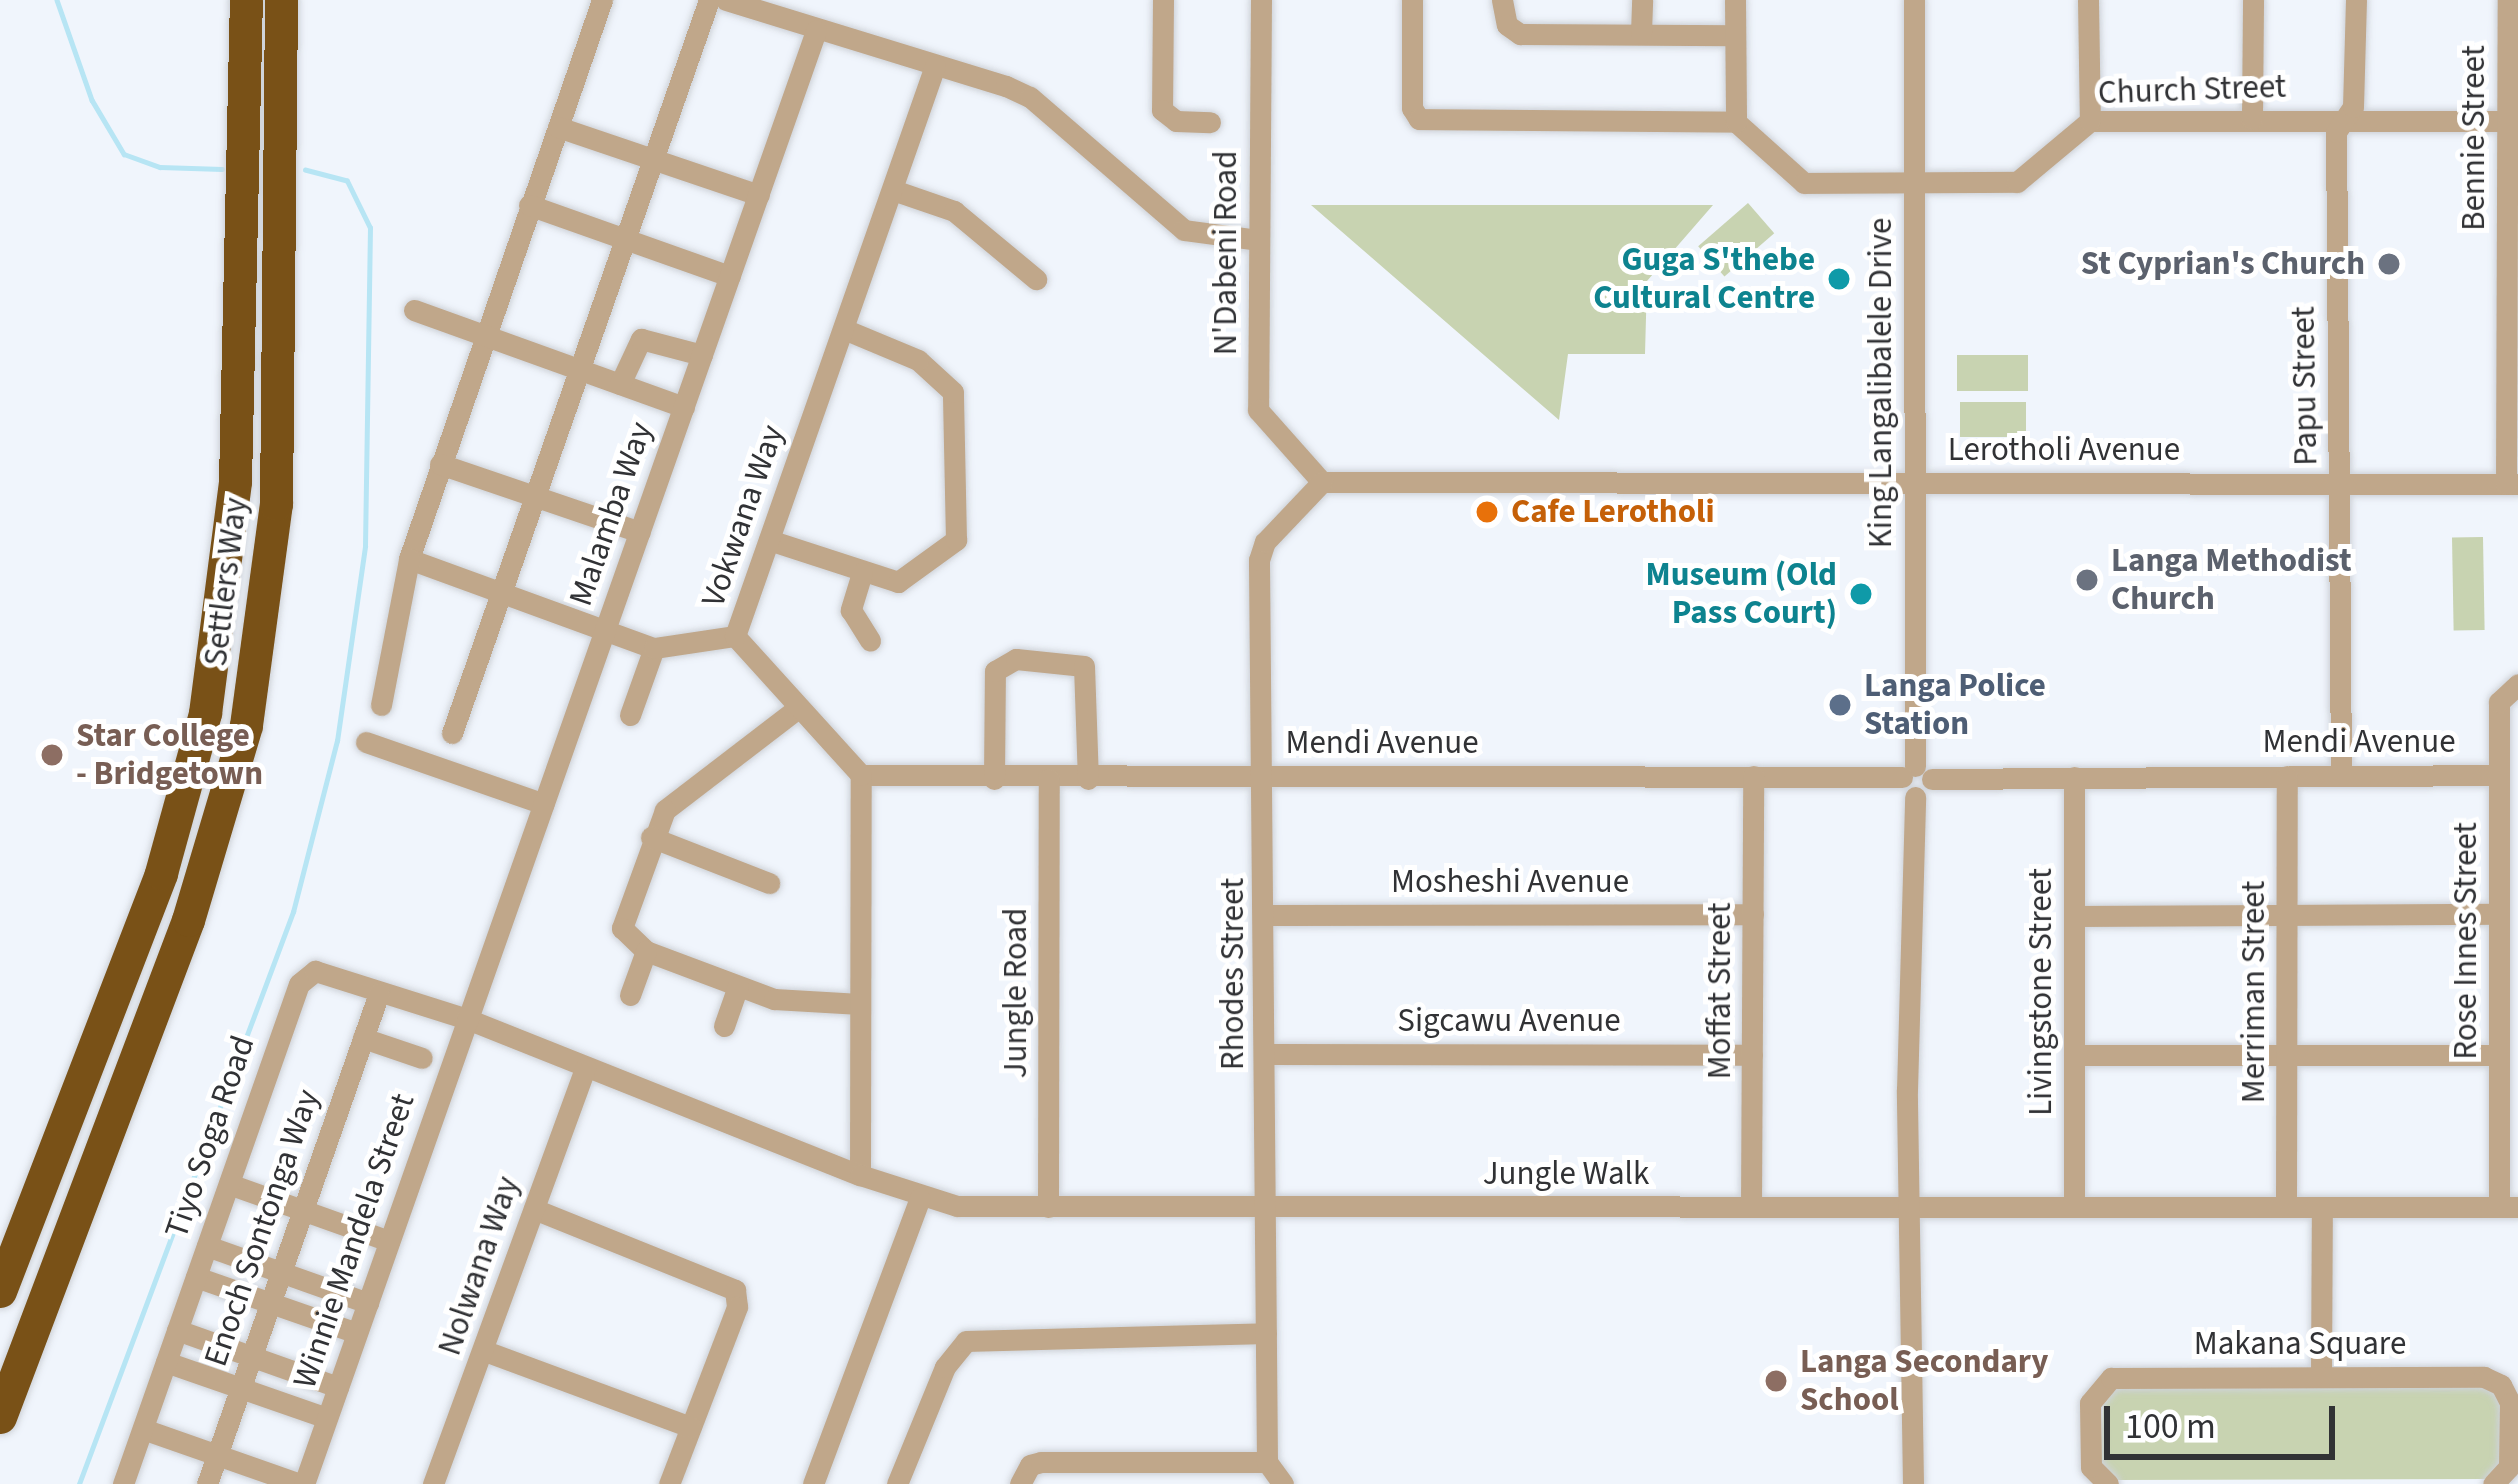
<!DOCTYPE html>
<style>
body{margin:0}
#map{position:relative;width:2518px;height:1484px;overflow:hidden;background:#f0f5fc;font-family:"Source Sans 3",sans-serif}
div>[style]{position:absolute}
.green>*{inset:0;background:#c8d3b1;transform-origin:0 0}
.stream>*{height:4.5px;margin:-2.25px;padding:0 2.25px;transform-origin:2.25px;border-radius:2.25px;background:#b7e5f4}
.roads{filter:drop-shadow(0 0 3px #ced2d8) drop-shadow(0 0 3px #ced2d8)}
.minor>*{height:21px;margin:-10.5px;padding:0 10.5px;transform-origin:10.5px;border-radius:10.5px;background:#c0a78a}
.highway>*{height:33px;margin:-16.5px;padding:0 16.5px;transform-origin:16.5px;border-radius:16.5px;background:#795117}
.dots>*{width:33px;height:33px;translate:-50% -50%;box-sizing:border-box;border:6px solid #fff;border-radius:50%}
span{translate:-50% -50%;white-space:nowrap;text-align:center;line-height:1.15;-webkit-text-stroke:10px #fff;paint-order:stroke}
.street-label{font-size:33px;color:#313235}
.culture-label{font-size:33px;color:#0d838f;font-weight:700}
.right{translate:-100% -50%;text-align:right}
.worship-label{font-size:33px;color:#5b616d;font-weight:700}
.left{translate:0 -50%;text-align:left}
.food-label{font-size:33px;color:#c56008;font-weight:700}
.service-label{font-size:33px;color:#4e5e75;font-weight:700}
.education-label{font-size:33px;color:#785e54;font-weight:700}
.scale{position:absolute;left:2104px;top:1406px;width:231px;height:54px;box-sizing:border-box;border:6px solid #313235;border-top:0;padding-left:15px;font-size:36px;line-height:42px;white-space:nowrap;color:#313235;-webkit-text-stroke:9px #fff;paint-order:stroke}
</style>
<div id="map">
<div class="green">
<div style="left:1748px;top:203px;width:40px;height:66px;rotate:49deg"></div>
<div style="clip-path:polygon(1311px 205px,1713px 205px,1647px 281px,1645px 354px,1568px 354px,1559px 420px)"></div>
<div style="left:2028px;top:355px;width:36px;height:71px;rotate:90deg"></div>
<div style="left:2026px;top:402px;width:35px;height:66px;rotate:90deg"></div>
<div style="left:2483px;top:537px;width:93px;height:31px;rotate:89deg"></div>
<div style="clip-path:polygon(2484px 1383px,2500px 1393px,2503px 1461px,2488px 1479px,2115px 1480px,2100px 1471px,2104px 1388px)"></div>
</div>
<div class="stream">
<div style="left:57px;top:0;width:106px;rotate:70.7deg"></div>
<div style="left:92px;top:100px;width:63px;rotate:59.3deg"></div>
<div style="left:124px;top:154px;width:38px;rotate:20deg"></div>
<div style="left:160px;top:167px;width:62px;rotate:1.8deg"></div>
<div style="left:79px;top:1484px;width:611px;rotate:-69.49deg"></div>
<div style="left:293px;top:912px;width:177px;rotate:-75.6deg"></div>
<div style="left:337px;top:741px;width:197px;rotate:-81.8deg"></div>
<div style="left:365px;top:546px;width:318px;rotate:-89.1deg"></div>
<div style="left:370px;top:228px;width:52px;rotate:-116.1deg"></div>
<div style="left:347px;top:181px;width:43px;rotate:-165.3deg"></div>
</div>
<div class="roads">
<div class="minor">
<div style="left:602px;top:0;width:591px;rotate:109.05deg"></div>
<div style="left:409px;top:559px;width:261px;rotate:20deg"></div>
<div style="left:726px;top:0;width:293px;rotate:17.1deg"></div>
<div style="left:1006px;top:86px;width:26px;rotate:25deg"></div>
<div style="left:1030px;top:97px;width:203px;rotate:40.8deg"></div>
<div style="left:1184px;top:230px;width:75px;rotate:7.7deg"></div>
<div style="left:1163px;top:0;width:110px;rotate:90.5deg"></div>
<div style="left:1162px;top:110px;width:18px;rotate:38deg"></div>
<div style="left:1176px;top:121px;width:34px;rotate:2deg"></div>
<div style="left:1261px;top:0;width:410px;rotate:90.4deg"></div>
<div style="left:1258px;top:410px;width:96px;rotate:48.4deg"></div>
<div style="left:1412px;top:0;width:108px;rotate:90deg"></div>
<div style="left:1412px;top:108px;width:13px;rotate:58deg"></div>
<div style="left:1419px;top:119px;width:317px;rotate:0.5deg"></div>
<div style="left:1736px;top:122px;width:91px;rotate:41.9deg"></div>
<div style="left:1804px;top:183px;width:213px;rotate:-0.3deg"></div>
<div style="left:2017px;top:182px;width:95px;rotate:-39.9deg"></div>
<div style="left:2090px;top:121px;width:418px"></div>
<div style="left:1502px;top:0;width:25px;rotate:79deg"></div>
<div style="left:1507px;top:25px;width:16px;rotate:35deg"></div>
<div style="left:1520px;top:34px;width:215px;rotate:0.3deg"></div>
<div style="left:1735px;top:0;width:122px;rotate:89.5deg"></div>
<div style="left:1914px;top:0;width:766px;rotate:89.93deg"></div>
<div style="left:2088px;top:0;width:121px;rotate:89.1deg"></div>
<div style="left:1641px;top:33px;width:33px;rotate:-88deg"></div>
<div style="left:2252px;top:119px;width:119px;rotate:-89.5deg"></div>
<div style="left:558px;top:127px;width:212px;rotate:18.7deg"></div>
<div style="left:893px;top:190px;width:65px;rotate:19deg"></div>
<div style="left:954px;top:211px;width:107px;rotate:39.7deg"></div>
<div style="left:529px;top:205px;width:213px;rotate:19.5deg"></div>
<div style="left:414px;top:310px;width:287px;rotate:19.8deg"></div>
<div style="left:620px;top:384px;width:50px;rotate:-65deg"></div>
<div style="left:641px;top:339px;width:63px;rotate:14.7deg"></div>
<div style="left:440px;top:464px;width:211px;rotate:18.8deg"></div>
<div style="left:1322px;top:482px;width:1196px;rotate:0.1deg"></div>
<div style="left:2506px;top:484px;width:484px;rotate:-89.8deg"></div>
<div style="left:769px;top:540px;width:136px;rotate:18deg"></div>
<div style="left:898px;top:582px;width:72px;rotate:-35.9deg"></div>
<div style="left:956px;top:540px;width:148px;rotate:-91.2deg"></div>
<div style="left:953px;top:392px;width:47px;rotate:-137.6deg"></div>
<div style="left:918px;top:360px;width:80px;rotate:-157.3deg"></div>
<div style="left:862px;top:573px;width:39px;rotate:107deg"></div>
<div style="left:851px;top:610px;width:36px;rotate:58deg"></div>
<div style="left:381px;top:705px;width:149px;rotate:-79.1deg"></div>
<div style="left:798px;top:708px;width:168px;rotate:142.5deg"></div>
<div style="left:665px;top:810px;width:126px;rotate:110deg"></div>
<div style="left:622px;top:928px;width:33px;rotate:44deg"></div>
<div style="left:646px;top:951px;width:137px;rotate:20.6deg"></div>
<div style="left:774px;top:999px;width:86px;rotate:3.3deg"></div>
<div style="left:630px;top:715px;width:71px;rotate:-70.3deg"></div>
<div style="left:654px;top:648px;width:82px;rotate:-8.4deg"></div>
<div style="left:452px;top:733px;width:777px;rotate:-70.68deg"></div>
<div style="left:366px;top:742px;width:188px;rotate:19.2deg"></div>
<div style="left:861px;top:775px;width:1041px;rotate:0.11deg"></div>
<div style="left:2341px;top:776px;width:644px;rotate:-90.44deg"></div>
<div style="left:2336px;top:132px;width:30px;rotate:-56deg"></div>
<div style="left:2353px;top:107px;width:107px;rotate:-88.4deg"></div>
<div style="left:994px;top:779px;width:108px;rotate:-89.5deg"></div>
<div style="left:995px;top:671px;width:24px;rotate:-30deg"></div>
<div style="left:1016px;top:659px;width:68px;rotate:5.9deg"></div>
<div style="left:1084px;top:666px;width:113px;rotate:88deg"></div>
<div style="left:1932px;top:779px;width:567px;rotate:-0.4deg"></div>
<div style="left:651px;top:837px;width:127px;rotate:21.3deg"></div>
<div style="left:1267px;top:915px;width:486px;rotate:-0.1deg"></div>
<div style="left:2074px;top:916px;width:425px;rotate:-0.3deg"></div>
<div style="left:630px;top:995px;width:47px;rotate:-70deg"></div>
<div style="left:724px;top:1026px;width:42px;rotate:-70.7deg"></div>
<div style="left:363px;top:1038px;width:62px;rotate:18.7deg"></div>
<div style="left:1266px;top:1054px;width:486px;rotate:0.1deg"></div>
<div style="left:2074px;top:1055px;width:425px"></div>
<div style="left:860px;top:1175px;width:400px;rotate:-89.9deg"></div>
<div style="left:861px;top:775px;width:188px;rotate:-132.2deg"></div>
<div style="left:735px;top:636px;width:604px;rotate:-70.67deg"></div>
<div style="left:229px;top:1184px;width:170px;rotate:19.6deg"></div>
<div style="left:1048px;top:1207px;width:428px;rotate:-89.9deg"></div>
<div style="left:1751px;top:1207px;width:431px;rotate:-89.7deg"></div>
<div style="left:2074px;top:1207px;width:430px;rotate:-90deg"></div>
<div style="left:2286px;top:1207px;width:431px;rotate:-89.9deg"></div>
<div style="left:2499px;top:1207px;width:505px;rotate:-90deg"></div>
<div style="left:2499px;top:702px;width:26px;rotate:-43deg"></div>
<div style="left:534px;top:1209px;width:217px;rotate:21.9deg"></div>
<div style="left:735px;top:1290px;width:17px;rotate:83deg"></div>
<div style="left:737px;top:1307px;width:190px;rotate:111deg"></div>
<div style="left:207px;top:1246px;width:171px;rotate:19.5deg"></div>
<div style="left:196px;top:1277px;width:170px;rotate:19.2deg"></div>
<div style="left:177px;top:1330px;width:171px;rotate:19.5deg"></div>
<div style="left:485px;top:1351px;width:219px;rotate:20.3deg"></div>
<div style="left:166px;top:1362px;width:170px;rotate:19.2deg"></div>
<div style="left:2321px;top:1377px;width:170px;rotate:-89.7deg"></div>
<div style="left:143px;top:1429px;width:166px;rotate:19.3deg"></div>
<div style="left:123px;top:1484px;width:530px;rotate:-70.61deg"></div>
<div style="left:299px;top:984px;width:21px;rotate:-39deg"></div>
<div style="left:315px;top:971px;width:159px;rotate:17.5deg"></div>
<div style="left:467px;top:1019px;width:423px;rotate:21.7deg"></div>
<div style="left:860px;top:1175px;width:102px;rotate:17.7deg"></div>
<div style="left:957px;top:1206px;width:1561px;rotate:0.04deg"></div>
<div style="left:207px;top:1484px;width:520px;rotate:-70.69deg"></div>
<div style="left:304px;top:1484px;width:1541px;rotate:-70.59deg"></div>
<div style="left:433px;top:1484px;width:443px;rotate:-69.9deg"></div>
<div style="left:813px;top:1484px;width:305px;rotate:-69.5deg"></div>
<div style="left:897px;top:1484px;width:126px;rotate:-67.7deg"></div>
<div style="left:945px;top:1367px;width:33px;rotate:-51deg"></div>
<div style="left:966px;top:1341px;width:300px;rotate:-1.5deg"></div>
<div style="left:1020px;top:1484px;width:21px;rotate:-62deg"></div>
<div style="left:1030px;top:1465px;width:11px;rotate:-15deg"></div>
<div style="left:1041px;top:1462px;width:226px"></div>
<div style="left:1283px;top:1484px;width:27px;rotate:-126deg"></div>
<div style="left:1267px;top:1462px;width:902px;rotate:-90.51deg"></div>
<div style="left:1259px;top:560px;width:19px;rotate:-72deg"></div>
<div style="left:1265px;top:542px;width:83px;rotate:-46.5deg"></div>
<div style="left:1913px;top:1484px;width:394px;rotate:-90.9deg"></div>
<div style="left:1907px;top:1090px;width:293px;rotate:-88.4deg"></div>
<div style="left:2108px;top:1484px;width:24px;rotate:-135deg"></div>
<div style="left:2091px;top:1467px;width:64px;rotate:-90.9deg"></div>
<div style="left:2090px;top:1403px;width:33px;rotate:-50deg"></div>
<div style="left:2111px;top:1378px;width:373px;rotate:-0.2deg"></div>
<div style="left:2484px;top:1377px;width:19px;rotate:25deg"></div>
<div style="left:2501px;top:1385px;width:20px;rotate:63deg"></div>
<div style="left:2510px;top:1403px;width:64px;rotate:90.9deg"></div>
<div style="left:2509px;top:1467px;width:23px;rotate:133deg"></div>
</div>
<div class="highway">
<div style="left:0;top:1291px;width:448px;rotate:-68.9deg"></div>
<div style="left:161px;top:873px;width:166px;rotate:-74.6deg"></div>
<div style="left:205px;top:713px;width:234px;rotate:-82.6deg"></div>
<div style="left:235px;top:481px;width:481px;rotate:-88.7deg"></div>
<div style="left:0;top:1417px;width:531px;rotate:-69.28deg"></div>
<div style="left:188px;top:920px;width:203px;rotate:-73.4deg"></div>
<div style="left:246px;top:725px;width:223px;rotate:-82.3deg"></div>
<div style="left:276px;top:504px;width:504px;rotate:-89.43deg"></div>
</div>
</div>
<div class="dots">
<div style="left:2389px;top:264px;background:#6b7280"></div>
<div style="left:1839px;top:279px;background:#0f9aa8"></div>
<div style="left:1487px;top:512px;background:#e8710a"></div>
<div style="left:2087px;top:580px;background:#6b7280"></div>
<div style="left:1861px;top:594px;background:#0f9aa8"></div>
<div style="left:1840px;top:705px;background:#5c6f8a"></div>
<div style="left:52px;top:755px;background:#8d6e63"></div>
<div style="left:1776px;top:1381px;background:#8d6e63"></div>
</div>
<div class="street-label">
<span style="left:2192px;top:90px;rotate:-2deg">Church Street</span>
<span style="left:2474px;top:138px;rotate:-90deg">Bennie Street</span>
<span style="left:1226px;top:253px;rotate:-90deg">N'Dabeni Road</span>
<span style="left:1881px;top:383px;rotate:-90deg">King Langalibalele Drive</span>
<span style="left:2305px;top:386px;rotate:-91deg">Papu Street</span>
<span style="left:2064px;top:450px">Lerotholi Avenue</span>
<span style="left:611px;top:514px;rotate:-71deg">Malamba Way</span>
<span style="left:743px;top:516px;rotate:-71deg">Vokwana Way</span>
<span style="left:226px;top:582px;rotate:-83deg">Settlers Way</span>
<span style="left:2359px;top:742px">Mendi Avenue</span>
<span style="left:1382px;top:743px">Mendi Avenue</span>
<span style="left:1510px;top:882px">Mosheshi Avenue</span>
<span style="left:2466px;top:941px;rotate:-90deg">Rose Innes Street</span>
<span style="left:1233px;top:974px;rotate:-90deg">Rhodes Street</span>
<span style="left:1720px;top:991px;rotate:-90deg">Moffat Street</span>
<span style="left:2041px;top:992px;rotate:-90deg">Livingstone Street</span>
<span style="left:2254px;top:992px;rotate:-90deg">Merriman Street</span>
<span style="left:1016px;top:993px;rotate:-90deg">Jungle Road</span>
<span style="left:1509px;top:1021px">Sigcawu Avenue</span>
<span style="left:210px;top:1137px;rotate:-71deg">Tiyo Soga Road</span>
<span style="left:1566px;top:1174px">Jungle Walk</span>
<span style="left:262px;top:1228px;rotate:-71deg">Enoch Sontonga Way</span>
<span style="left:354px;top:1241px;rotate:-71deg">Winnie Mandela Street</span>
<span style="left:479px;top:1266px;rotate:-71deg">Nolwana Way</span>
<span style="left:2300px;top:1344px">Makana Square</span>
</div>
<div class="culture-label">
<span class="right" style="left:1815px;top:279px">Guga S'thebe<br>Cultural Centre</span>
<span class="right" style="left:1837px;top:594px">Museum (Old<br>Pass Court)</span>
</div>
<div class="worship-label">
<span class="right" style="left:2365px;top:264px">St Cyprian's Church</span>
<span class="left" style="left:2111px;top:580px">Langa Methodist<br>Church</span>
</div>
<div class="food-label">
<span class="left" style="left:1511px;top:512px">Cafe Lerotholi</span>
</div>
<div class="service-label">
<span class="left" style="left:1864px;top:705px">Langa Police<br>Station</span>
</div>
<div class="education-label">
<span class="left" style="left:76px;top:755px">Star College<br>- Bridgetown</span>
<span class="left" style="left:1800px;top:1381px">Langa Secondary<br>School</span>
</div>
<div class="scale">100 m</div>
</div>
